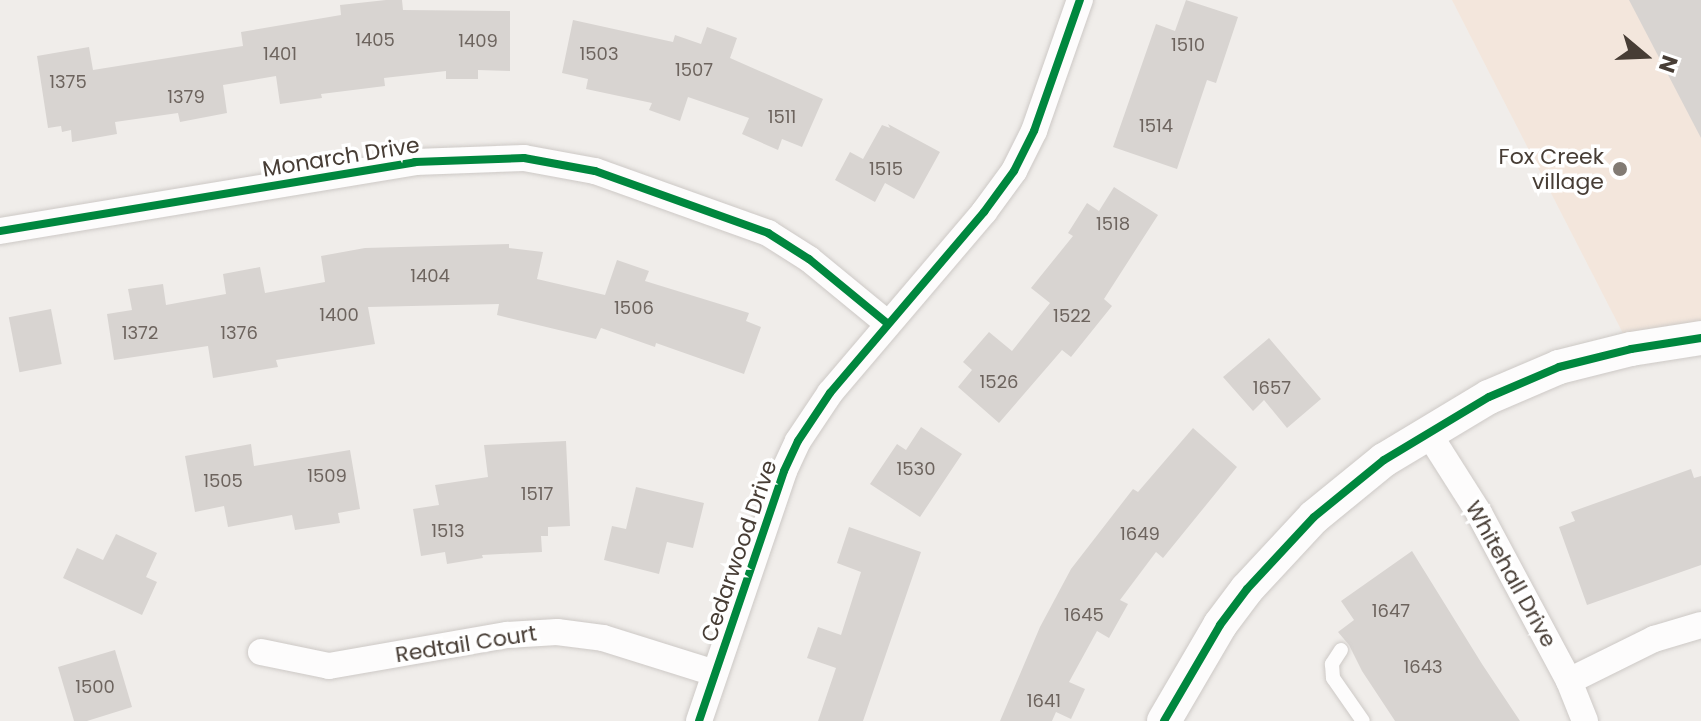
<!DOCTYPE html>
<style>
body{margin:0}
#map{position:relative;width:1701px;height:721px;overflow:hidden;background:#f0edea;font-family:Poppins,sans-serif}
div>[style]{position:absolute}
.commercial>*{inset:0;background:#f3e6dc}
.building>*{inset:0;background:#d8d4d1;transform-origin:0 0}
.roads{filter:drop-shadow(0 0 2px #cdc9c6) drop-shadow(0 0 2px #cdc9c6)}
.service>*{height:14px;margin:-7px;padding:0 7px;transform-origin:7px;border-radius:7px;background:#fdfcfc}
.minor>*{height:26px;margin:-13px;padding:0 13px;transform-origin:13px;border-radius:13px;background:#fdfcfc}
.tertiary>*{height:34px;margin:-17px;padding:0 17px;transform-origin:17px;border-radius:17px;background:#fdfcfc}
.cycleway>*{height:8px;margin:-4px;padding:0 4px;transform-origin:4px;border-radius:4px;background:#00873e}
.dots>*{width:22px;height:22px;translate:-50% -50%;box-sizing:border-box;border:4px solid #fff;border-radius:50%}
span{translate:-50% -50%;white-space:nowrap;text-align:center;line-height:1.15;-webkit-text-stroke:7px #fff;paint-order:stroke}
.number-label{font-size:18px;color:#6d645e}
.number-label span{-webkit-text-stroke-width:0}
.poi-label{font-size:22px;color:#473d35}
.right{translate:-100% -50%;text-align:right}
.street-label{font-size:22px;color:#473d35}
.north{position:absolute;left:1605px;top:16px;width:80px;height:80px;-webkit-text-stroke:6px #fff;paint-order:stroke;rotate:109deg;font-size:22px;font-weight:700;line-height:32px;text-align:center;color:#473d35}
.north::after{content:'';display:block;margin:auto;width:28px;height:36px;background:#473d35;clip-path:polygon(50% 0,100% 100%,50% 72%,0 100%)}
</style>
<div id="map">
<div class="commercial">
<div style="clip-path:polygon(1452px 0,1701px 0,1701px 338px,1631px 349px)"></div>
</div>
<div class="building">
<div style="clip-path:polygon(386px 0,402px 0,403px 10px,510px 11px,510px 71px,478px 70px,478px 79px,446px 79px,446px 71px,384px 78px,385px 86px,321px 94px,322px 98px,280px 104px,276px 76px,223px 85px,227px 113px,180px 122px,178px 113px,115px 122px,117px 134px,72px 142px,71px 130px,62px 132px,61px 126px,48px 128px,37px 56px,89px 47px,93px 70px,243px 46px,241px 32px,341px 15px,340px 5px)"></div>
<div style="clip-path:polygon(1186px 0,1238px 17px,1216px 83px,1207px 80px,1177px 169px,1113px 147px,1156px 24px,1175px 31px)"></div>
<div style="clip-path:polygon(1629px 0,1701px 0,1701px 138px)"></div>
<div style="clip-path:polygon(573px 20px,673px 42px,675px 35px,701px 44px,707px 27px,737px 38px,730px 58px,823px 99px,802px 147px,782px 139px,778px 150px,742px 134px,749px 118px,688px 97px,680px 121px,649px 110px,652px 103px,586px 89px,588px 79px,562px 73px)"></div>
<div style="clip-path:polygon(888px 124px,940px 152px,914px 199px,885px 183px,875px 202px,835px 180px,850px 152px,863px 159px,882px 125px,890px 128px)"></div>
<div style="clip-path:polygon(1114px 187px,1158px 215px,1104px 299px,1112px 306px,1071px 357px,1062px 350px,999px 423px,958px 387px,972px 370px,963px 362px,989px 332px,1012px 351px,1050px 303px,1031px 288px,1073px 236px,1068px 233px,1087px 203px,1099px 211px)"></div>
<div style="clip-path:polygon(509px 244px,509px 248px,543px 252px,537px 279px,605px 295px,617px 260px,649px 271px,645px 281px,749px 313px,746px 321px,761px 327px,744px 374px,656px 343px,655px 347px,601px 328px,596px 339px,497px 315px,499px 304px,368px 307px,375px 344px,276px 360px,278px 367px,213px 378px,208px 346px,114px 360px,107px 314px,132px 310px,128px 289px,163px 284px,166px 305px,226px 294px,223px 274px,260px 267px,265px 293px,325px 282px,321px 256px,365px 248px)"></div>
<div style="left:51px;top:309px;width:56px;height:43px;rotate:79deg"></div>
<div style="clip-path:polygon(1269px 338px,1321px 399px,1287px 428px,1264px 400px,1253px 411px,1223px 377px)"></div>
<div style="clip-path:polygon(921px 427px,962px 454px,920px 517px,870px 484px,897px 444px,906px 450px)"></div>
<div style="clip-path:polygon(1193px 428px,1237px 467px,1163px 558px,1156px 552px,1120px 600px,1128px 604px,1109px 638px,1097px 631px,1069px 682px,1085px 689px,1071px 719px,1056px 712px,1052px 721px,1000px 721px,1040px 627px,1071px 569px,1133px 489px,1138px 492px)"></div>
<div style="clip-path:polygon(566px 441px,570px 526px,548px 527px,548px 536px,541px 536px,542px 552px,482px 555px,483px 558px,447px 564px,445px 552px,421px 556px,413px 509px,439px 505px,435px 485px,488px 477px,484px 445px)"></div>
<div style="clip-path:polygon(251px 444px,254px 466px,350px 450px,360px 509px,338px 513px,340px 523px,295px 530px,292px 515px,228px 527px,224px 506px,195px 512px,185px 456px)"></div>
<div style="clip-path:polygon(1691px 469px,1694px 478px,1701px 476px,1701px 565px,1587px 605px,1559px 527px,1575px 521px,1571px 512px)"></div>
<div style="clip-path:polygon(636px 487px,704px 503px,693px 548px,667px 542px,659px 574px,604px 560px,612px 526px,626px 529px)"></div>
<div style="clip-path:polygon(849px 527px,921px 552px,863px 721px,818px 721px,836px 668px,807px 658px,818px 627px,841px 635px,861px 572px,837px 563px)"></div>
<div style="clip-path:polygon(116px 534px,157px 553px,146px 577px,157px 582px,142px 615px,63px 578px,77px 548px,103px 560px)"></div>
<div style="clip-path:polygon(1412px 551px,1482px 664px,1520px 721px,1395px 721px,1362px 671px,1349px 645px,1338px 632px,1354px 620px,1341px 601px)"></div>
<div style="clip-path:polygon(115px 650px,132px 707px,87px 721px,74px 721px,58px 667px)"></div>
</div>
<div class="roads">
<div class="service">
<div style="left:1341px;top:650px;width:17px;rotate:123deg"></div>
<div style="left:1332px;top:664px;width:14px;rotate:86deg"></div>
<div style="left:1333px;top:678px;width:52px;rotate:55.1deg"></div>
</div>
<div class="minor">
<div style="left:0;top:231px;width:421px;rotate:-9.4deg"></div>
<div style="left:415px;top:162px;width:109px;rotate:-2.1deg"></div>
<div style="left:524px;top:158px;width:72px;rotate:10.4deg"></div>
<div style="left:595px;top:171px;width:184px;rotate:19.7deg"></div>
<div style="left:768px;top:233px;width:49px;rotate:32.4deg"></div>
<div style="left:809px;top:259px;width:102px;rotate:39.4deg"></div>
<div style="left:1427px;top:431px;width:97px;rotate:57.6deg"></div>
<div style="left:1479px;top:513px;width:191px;rotate:61.8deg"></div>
<div style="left:1569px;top:681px;width:43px;rotate:68.2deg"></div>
<div style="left:261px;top:652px;width:69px;rotate:11.6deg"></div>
<div style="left:329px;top:666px;width:181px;rotate:-9.9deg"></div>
<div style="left:507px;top:635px;width:50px;rotate:-3.4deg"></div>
<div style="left:557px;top:632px;width:46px;rotate:7.4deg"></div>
<div style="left:603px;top:638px;width:117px;rotate:17.4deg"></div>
<div style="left:1569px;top:681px;width:95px;rotate:-26.3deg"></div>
<div style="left:1654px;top:639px;width:49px;rotate:-16.6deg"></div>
<div style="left:699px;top:721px;width:264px;rotate:-71.2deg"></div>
<div style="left:784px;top:471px;width:33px;rotate:-65deg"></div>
<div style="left:798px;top:441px;width:58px;rotate:-56.3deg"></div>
<div style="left:830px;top:393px;width:238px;rotate:-49.6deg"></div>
<div style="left:984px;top:212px;width:51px;rotate:-53.8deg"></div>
<div style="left:1014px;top:171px;width:45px;rotate:-63.4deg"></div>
<div style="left:1034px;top:131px;width:139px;rotate:-70.7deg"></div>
</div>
<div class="tertiary">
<div style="left:1164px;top:721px;width:111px;rotate:-59.7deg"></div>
<div style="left:1220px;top:625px;width:45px;rotate:-53.1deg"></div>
<div style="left:1247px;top:589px;width:98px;rotate:-47.1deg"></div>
<div style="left:1314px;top:517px;width:90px;rotate:-39.2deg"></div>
<div style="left:1384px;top:460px;width:122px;rotate:-31deg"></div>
<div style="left:1489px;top:397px;width:76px;rotate:-23.2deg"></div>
<div style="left:1559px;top:367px;width:74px;rotate:-14deg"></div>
<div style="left:1631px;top:349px;width:71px;rotate:-8.9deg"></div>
</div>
</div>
<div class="cycleway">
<div style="left:0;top:231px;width:421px;rotate:-9.4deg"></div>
<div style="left:415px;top:162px;width:109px;rotate:-2.1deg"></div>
<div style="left:524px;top:158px;width:72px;rotate:10.4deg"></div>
<div style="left:595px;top:171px;width:184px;rotate:19.7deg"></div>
<div style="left:768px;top:233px;width:49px;rotate:32.4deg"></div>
<div style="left:809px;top:259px;width:102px;rotate:39.4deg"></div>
<div style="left:699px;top:721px;width:264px;rotate:-71.2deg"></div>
<div style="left:784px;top:471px;width:33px;rotate:-65deg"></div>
<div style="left:798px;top:441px;width:58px;rotate:-56.3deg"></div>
<div style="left:830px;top:393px;width:238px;rotate:-49.6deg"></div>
<div style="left:984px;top:212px;width:51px;rotate:-53.8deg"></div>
<div style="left:1014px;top:171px;width:45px;rotate:-63.4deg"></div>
<div style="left:1034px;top:131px;width:139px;rotate:-70.7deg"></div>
<div style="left:1164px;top:721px;width:111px;rotate:-59.7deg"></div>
<div style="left:1220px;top:625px;width:45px;rotate:-53.1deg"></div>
<div style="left:1247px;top:589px;width:98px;rotate:-47.1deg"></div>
<div style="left:1314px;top:517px;width:90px;rotate:-39.2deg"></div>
<div style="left:1384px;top:460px;width:122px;rotate:-31deg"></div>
<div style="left:1489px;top:397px;width:76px;rotate:-23.2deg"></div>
<div style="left:1559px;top:367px;width:74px;rotate:-14deg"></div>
<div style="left:1631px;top:349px;width:71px;rotate:-8.9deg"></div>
</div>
<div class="dots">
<div style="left:1620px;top:169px;background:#827b74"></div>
</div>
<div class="number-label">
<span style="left:375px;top:40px">1405</span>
<span style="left:478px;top:41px">1409</span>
<span style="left:1188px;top:45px">1510</span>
<span style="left:280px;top:54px">1401</span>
<span style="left:599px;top:54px">1503</span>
<span style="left:694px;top:70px">1507</span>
<span style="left:68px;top:82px">1375</span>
<span style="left:186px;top:97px">1379</span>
<span style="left:782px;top:117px">1511</span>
<span style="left:1156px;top:126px">1514</span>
<span style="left:886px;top:169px">1515</span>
<span style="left:1113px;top:224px">1518</span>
<span style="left:430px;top:276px">1404</span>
<span style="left:634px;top:308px">1506</span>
<span style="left:339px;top:315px">1400</span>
<span style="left:1072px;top:316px">1522</span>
<span style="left:140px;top:333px">1372</span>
<span style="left:239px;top:333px">1376</span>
<span style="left:999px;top:382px">1526</span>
<span style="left:1272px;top:388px">1657</span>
<span style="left:916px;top:469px">1530</span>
<span style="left:327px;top:476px">1509</span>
<span style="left:223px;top:481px">1505</span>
<span style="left:537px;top:494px">1517</span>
<span style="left:448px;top:531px">1513</span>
<span style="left:1140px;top:534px">1649</span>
<span style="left:1391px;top:611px">1647</span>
<span style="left:1084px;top:615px">1645</span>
<span style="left:1423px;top:667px">1643</span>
<span style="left:95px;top:687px">1500</span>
<span style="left:1044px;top:701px">1641</span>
</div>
<div class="poi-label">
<span class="right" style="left:1604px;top:169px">Fox Creek<br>village</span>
</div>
<div class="street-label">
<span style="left:341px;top:157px;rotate:-9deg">Monarch Drive</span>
<span style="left:739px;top:551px;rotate:-71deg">Cedarwood Drive</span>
<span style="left:1511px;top:574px;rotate:61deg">Whitehall Drive</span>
<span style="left:466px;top:644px;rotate:-9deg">Redtail Court</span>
</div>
<div class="north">N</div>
</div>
